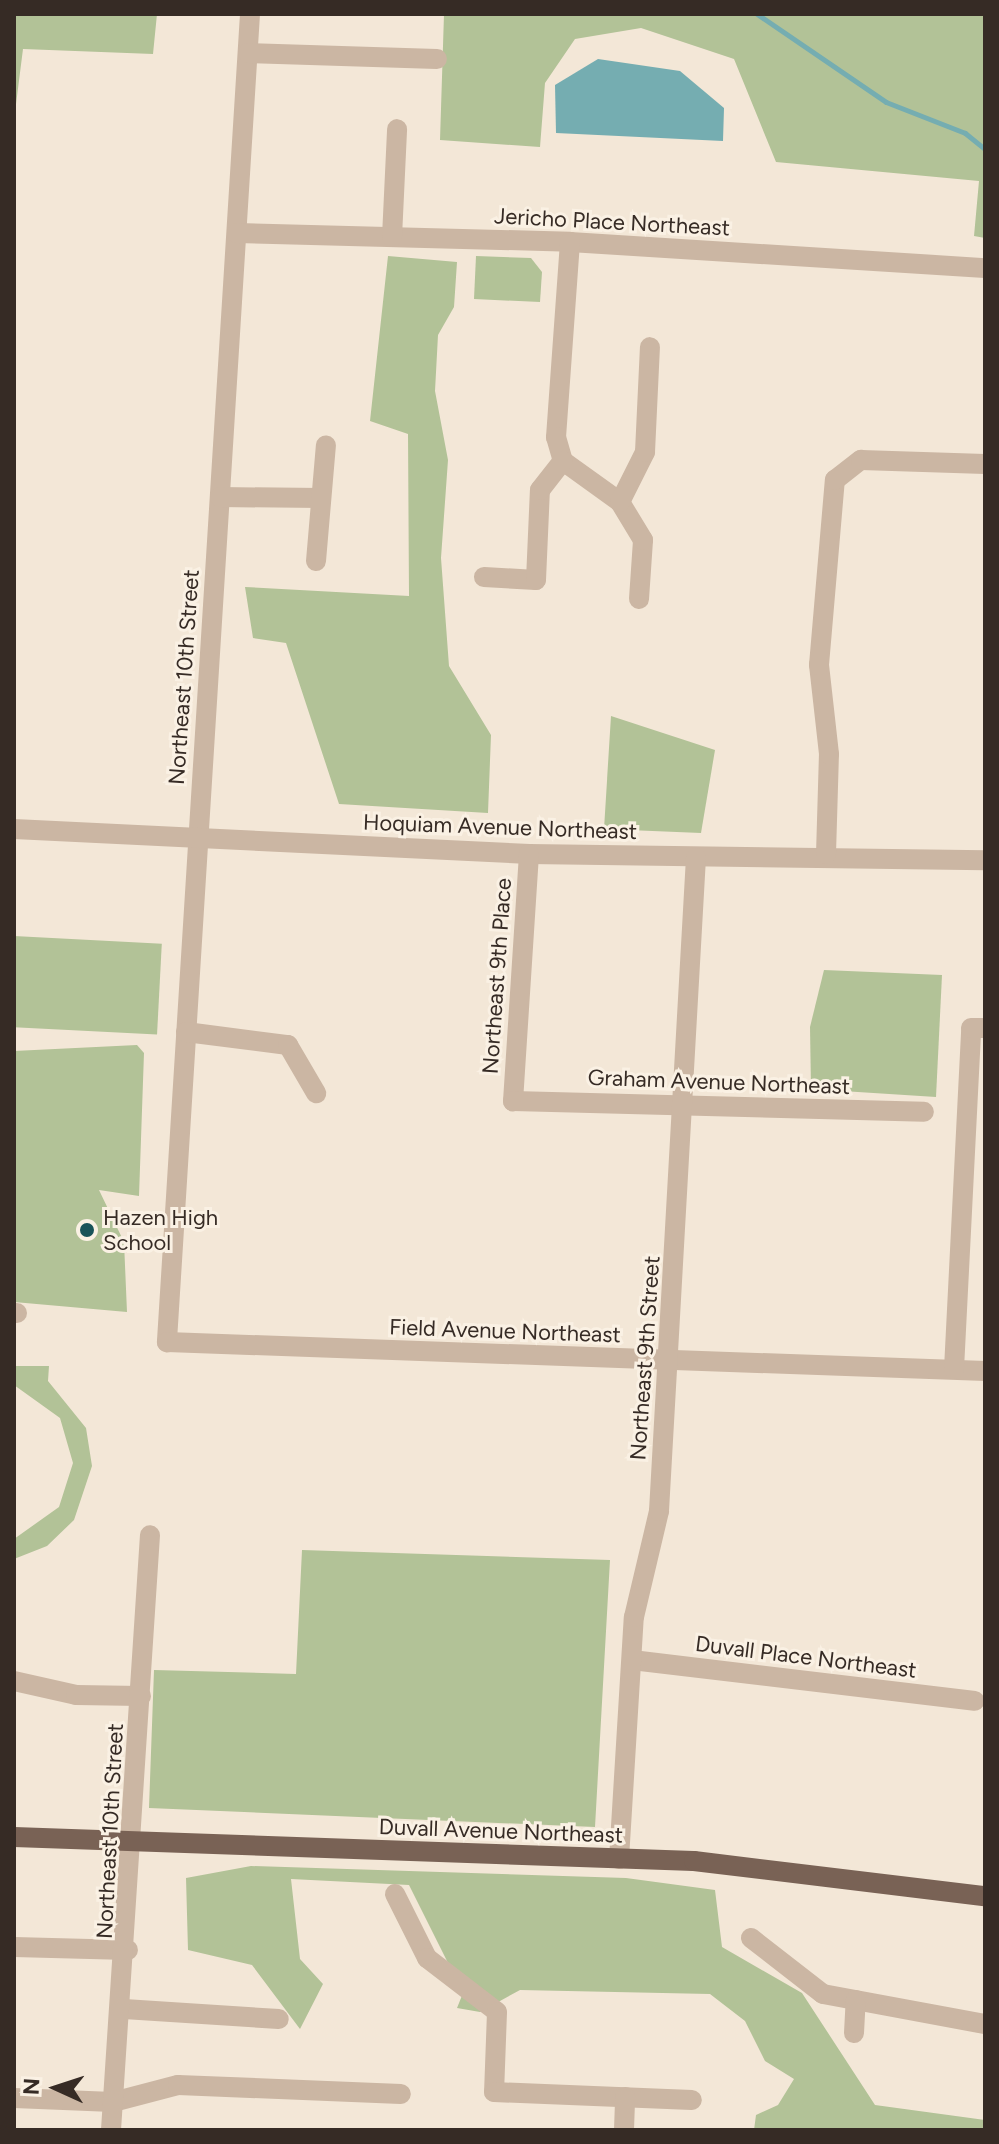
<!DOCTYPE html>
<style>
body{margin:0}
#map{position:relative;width:999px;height:2144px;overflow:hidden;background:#f3e7d7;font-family:Figtree,sans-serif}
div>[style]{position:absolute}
.green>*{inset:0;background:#b2c297;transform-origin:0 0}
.water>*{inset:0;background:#75adb1}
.stream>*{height:5px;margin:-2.5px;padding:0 2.5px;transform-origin:2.5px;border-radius:2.5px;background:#75adb1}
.minor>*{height:20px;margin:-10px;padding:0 10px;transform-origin:10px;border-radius:10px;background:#cbb6a3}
.major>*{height:20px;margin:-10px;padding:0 10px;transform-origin:10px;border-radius:10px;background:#796255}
.dots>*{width:22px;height:22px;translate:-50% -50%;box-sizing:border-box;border:4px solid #faf1e4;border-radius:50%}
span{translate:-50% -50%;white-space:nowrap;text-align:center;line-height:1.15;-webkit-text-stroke:6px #faf1e4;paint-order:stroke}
.street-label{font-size:22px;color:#362b25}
.poi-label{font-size:22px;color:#362b25}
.left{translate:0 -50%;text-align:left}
.frame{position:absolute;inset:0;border:16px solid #362b25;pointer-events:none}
.north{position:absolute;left:16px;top:2048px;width:80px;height:80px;-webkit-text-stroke:6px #faf1e4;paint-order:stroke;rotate:273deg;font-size:22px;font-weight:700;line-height:32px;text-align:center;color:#362b25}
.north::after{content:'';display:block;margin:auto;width:28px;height:36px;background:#362b25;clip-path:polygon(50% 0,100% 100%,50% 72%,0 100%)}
</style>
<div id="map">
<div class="green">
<div style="clip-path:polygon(14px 14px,157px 14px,153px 54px,23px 49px,14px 120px)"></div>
<div style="clip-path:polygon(444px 14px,985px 14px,985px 238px,974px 236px,979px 181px,776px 162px,734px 59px,641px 28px,575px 39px,545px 83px,540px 147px,440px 140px)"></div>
<div style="clip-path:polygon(388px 256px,457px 262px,454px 307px,438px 335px,435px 391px,448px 460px,441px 558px,449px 666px,491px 735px,488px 813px,339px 804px,286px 643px,253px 638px,245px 587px,409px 596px,408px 434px,370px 421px)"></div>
<div style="clip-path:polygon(476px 256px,531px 258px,542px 272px,540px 302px,474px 299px)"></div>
<div style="clip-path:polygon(611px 716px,715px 750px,701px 833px,604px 829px)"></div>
<div style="left:14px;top:936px;width:148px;height:91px;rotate:3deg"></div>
<div style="clip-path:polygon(824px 970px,942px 975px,936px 1097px,811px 1089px,810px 1027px)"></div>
<div style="clip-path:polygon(137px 1045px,144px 1053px,139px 1196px,99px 1190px,124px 1242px,127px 1312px,14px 1302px,14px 1051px)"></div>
<div style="clip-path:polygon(14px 1366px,49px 1366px,48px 1381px,86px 1428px,92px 1466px,74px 1520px,47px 1546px,14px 1559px,14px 1539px,59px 1507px,73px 1463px,60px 1418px,14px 1385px)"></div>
<div style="clip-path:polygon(302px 1550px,610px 1560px,595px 1827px,149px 1808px,154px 1670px,296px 1674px)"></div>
<div style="clip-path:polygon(251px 1866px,626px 1878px,715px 1890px,722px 1947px,802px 1993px,875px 2105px,985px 2120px,985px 2130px,754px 2130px,756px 2115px,778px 2105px,794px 2079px,765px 2061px,745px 2021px,710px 1994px,520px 1990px,480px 2012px,457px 2008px,463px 1993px,409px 1885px,291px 1879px,300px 1959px,323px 1984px,300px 2029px,252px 1965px,188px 1950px,186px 1878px)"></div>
</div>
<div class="water">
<div style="clip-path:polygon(598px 59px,680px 71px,724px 108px,723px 141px,556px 133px,555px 85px)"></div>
</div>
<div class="stream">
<div style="left:757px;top:14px;width:156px;rotate:34.3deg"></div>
<div style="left:886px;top:102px;width:85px;rotate:21.4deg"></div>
<div style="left:965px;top:133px;width:26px;rotate:39deg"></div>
</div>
<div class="minor">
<div style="left:250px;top:14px;width:1331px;rotate:93.58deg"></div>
<div style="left:167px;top:1342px;width:819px;rotate:2.03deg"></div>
<div style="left:248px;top:53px;width:189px;rotate:1.8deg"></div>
<div style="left:237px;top:233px;width:333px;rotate:1.5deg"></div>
<div style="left:570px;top:242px;width:416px;rotate:3.6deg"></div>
<div style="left:392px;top:237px;width:108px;rotate:-87.3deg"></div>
<div style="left:570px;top:242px;width:196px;rotate:94.1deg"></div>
<div style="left:556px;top:437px;width:25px;rotate:74deg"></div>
<div style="left:563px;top:461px;width:70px;rotate:35.7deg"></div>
<div style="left:220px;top:497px;width:101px;rotate:0.6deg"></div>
<div style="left:316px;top:561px;width:116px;rotate:-85.1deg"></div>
<div style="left:484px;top:577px;width:52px;rotate:3.3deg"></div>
<div style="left:536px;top:580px;width:90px;rotate:-87.5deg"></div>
<div style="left:540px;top:490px;width:37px;rotate:-52deg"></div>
<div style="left:639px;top:599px;width:59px;rotate:-86.1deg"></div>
<div style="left:643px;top:540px;width:44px;rotate:-121.2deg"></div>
<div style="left:620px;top:502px;width:56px;rotate:-63.4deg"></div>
<div style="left:645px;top:452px;width:105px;rotate:-87.3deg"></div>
<div style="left:14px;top:829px;width:516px;rotate:2.78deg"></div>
<div style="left:529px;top:854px;width:456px;rotate:0.8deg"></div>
<div style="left:529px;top:854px;width:248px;rotate:93.7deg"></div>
<div style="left:513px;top:1101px;width:411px;rotate:1.5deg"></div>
<div style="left:826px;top:854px;width:100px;rotate:-88.3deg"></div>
<div style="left:829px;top:754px;width:90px;rotate:-96.4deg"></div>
<div style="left:819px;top:665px;width:186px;rotate:-85.1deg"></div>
<div style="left:835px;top:480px;width:33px;rotate:-38deg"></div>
<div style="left:861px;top:460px;width:124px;rotate:1.8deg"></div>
<div style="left:186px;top:1032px;width:103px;rotate:7.3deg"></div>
<div style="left:288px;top:1045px;width:56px;rotate:59.7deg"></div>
<div style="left:14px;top:1313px;width:3px"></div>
<div style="left:954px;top:1369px;width:341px;rotate:-87.1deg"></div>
<div style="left:971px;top:1028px;width:14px"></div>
<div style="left:632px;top:1660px;width:345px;rotate:6.8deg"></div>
<div style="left:14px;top:1681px;width:64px;rotate:12.7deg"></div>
<div style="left:76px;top:1695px;width:65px;rotate:0.9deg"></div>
<div style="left:619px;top:1859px;width:242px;rotate:-86.5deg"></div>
<div style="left:634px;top:1617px;width:109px;rotate:-76.7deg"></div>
<div style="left:659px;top:1511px;width:654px;rotate:-86.76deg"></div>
<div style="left:395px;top:1894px;width:72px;rotate:63.4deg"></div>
<div style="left:427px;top:1958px;width:88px;rotate:37.6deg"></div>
<div style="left:497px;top:2012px;width:80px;rotate:92.1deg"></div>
<div style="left:494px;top:2092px;width:198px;rotate:2.3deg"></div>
<div style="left:751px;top:1938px;width:91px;rotate:37.9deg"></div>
<div style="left:823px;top:1994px;width:165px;rotate:10.5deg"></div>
<div style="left:14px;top:1947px;width:114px;rotate:1.5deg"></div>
<div style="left:124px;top:2009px;width:155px;rotate:3.7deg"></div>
<div style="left:854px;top:2033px;width:33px;rotate:-87deg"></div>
<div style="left:14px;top:2098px;width:99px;rotate:2.3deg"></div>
<div style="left:113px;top:2102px;width:67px;rotate:-14.7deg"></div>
<div style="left:178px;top:2085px;width:223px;rotate:2.3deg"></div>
<div style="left:111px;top:2130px;width:596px;rotate:-86.25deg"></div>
<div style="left:624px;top:2130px;width:33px;rotate:-88deg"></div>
</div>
<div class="major">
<div style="left:14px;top:1837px;width:680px;rotate:2.02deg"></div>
<div style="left:694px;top:1861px;width:293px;rotate:6.9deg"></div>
</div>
<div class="dots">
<div style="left:87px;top:1230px;background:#195359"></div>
</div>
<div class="street-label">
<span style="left:612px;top:222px;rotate:3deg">Jericho Place Northeast</span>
<span style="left:184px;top:677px;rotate:-86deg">Northeast 10th Street</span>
<span style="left:500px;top:827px;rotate:2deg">Hoquiam Avenue Northeast</span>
<span style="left:497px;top:976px;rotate:-86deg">Northeast 9th Place</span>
<span style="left:719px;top:1082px;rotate:2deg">Graham Avenue Northeast</span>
<span style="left:505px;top:1331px;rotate:2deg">Field Avenue Northeast</span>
<span style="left:645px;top:1358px;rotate:-86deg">Northeast 9th Street</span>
<span style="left:806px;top:1657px;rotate:7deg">Duvall Place Northeast</span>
<span style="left:110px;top:1831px;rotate:-87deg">Northeast 10th Street</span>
<span style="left:501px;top:1831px;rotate:2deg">Duvall Avenue Northeast</span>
</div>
<div class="poi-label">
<span class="left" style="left:103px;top:1230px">Hazen High<br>School</span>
</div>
<div class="frame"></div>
<div class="north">N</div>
</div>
